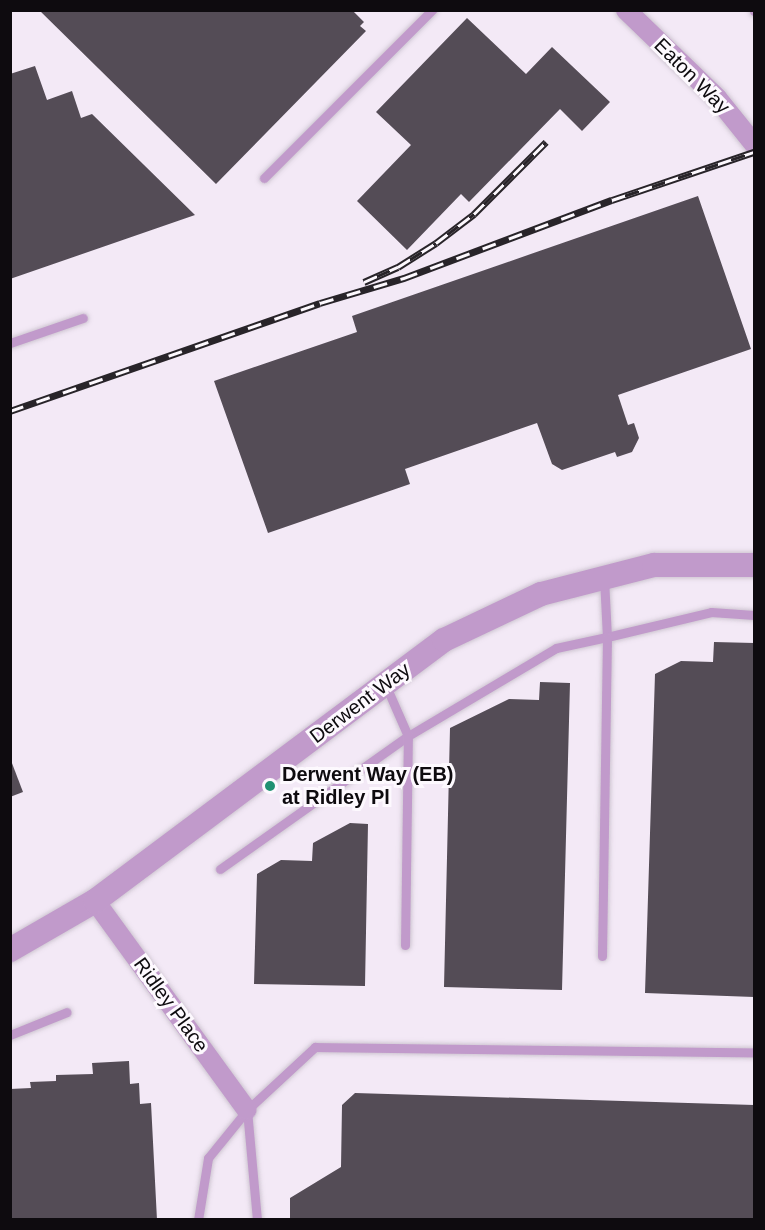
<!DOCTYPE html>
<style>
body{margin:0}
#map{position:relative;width:765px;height:1230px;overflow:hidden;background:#f3e9f6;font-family:Helvetica,sans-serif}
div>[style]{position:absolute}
.building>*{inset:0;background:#544c56}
.roads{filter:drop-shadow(0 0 2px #cec5d1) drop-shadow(0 0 2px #cec5d1)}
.service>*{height:9px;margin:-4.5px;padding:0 4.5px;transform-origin:4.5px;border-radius:4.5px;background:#c19acb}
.minor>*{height:20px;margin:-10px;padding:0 10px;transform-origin:10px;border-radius:10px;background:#c19acb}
.tertiary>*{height:24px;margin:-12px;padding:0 12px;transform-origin:12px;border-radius:12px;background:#c19acb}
.rail>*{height:7px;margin-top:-3.5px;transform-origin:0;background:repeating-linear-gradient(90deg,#fdf9fe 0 14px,#282429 0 28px);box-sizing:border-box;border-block:2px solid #282429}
.dots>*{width:16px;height:16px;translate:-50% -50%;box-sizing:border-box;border:3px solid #fdf9fe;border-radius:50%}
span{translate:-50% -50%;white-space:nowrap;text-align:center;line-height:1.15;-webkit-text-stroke:6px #fdf9fe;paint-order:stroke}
.street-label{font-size:20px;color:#0e0b0f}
.poi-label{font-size:20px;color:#0e0b0f;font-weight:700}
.left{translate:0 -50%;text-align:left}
.frame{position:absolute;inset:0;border:12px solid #0e0b0f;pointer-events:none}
</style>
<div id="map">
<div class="building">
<div style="clip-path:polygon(39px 10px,352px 10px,364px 22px,360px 26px,366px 31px,216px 184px)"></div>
<div style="clip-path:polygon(467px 18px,526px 74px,552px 47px,610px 102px,582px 131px,560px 109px,469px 202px,461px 194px,407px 250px,357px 201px,411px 145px,376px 112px)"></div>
<div style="clip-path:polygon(35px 66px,47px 100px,72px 91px,81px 118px,92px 114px,195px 215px,10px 279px,10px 74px)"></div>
<div style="clip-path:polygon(698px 196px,751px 349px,618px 395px,628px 425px,634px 423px,639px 438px,632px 452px,617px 457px,615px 452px,562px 470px,552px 464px,537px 423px,405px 469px,410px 484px,268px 533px,214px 381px,357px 332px,352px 316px)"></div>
<div style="clip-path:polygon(714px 642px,754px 643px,754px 997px,645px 993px,655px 674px,681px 661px,713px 662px)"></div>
<div style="clip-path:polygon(540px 682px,570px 683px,562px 990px,444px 987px,450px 728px,509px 699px,539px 700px)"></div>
<div style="clip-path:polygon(10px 758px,23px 792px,10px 797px)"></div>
<div style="clip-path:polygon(350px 823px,368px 824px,365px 986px,254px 984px,257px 874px,281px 860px,312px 861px,313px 843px)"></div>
<div style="clip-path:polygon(129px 1061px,130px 1084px,139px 1083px,140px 1104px,151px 1103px,157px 1220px,10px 1220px,10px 1089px,31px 1088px,30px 1082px,56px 1081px,56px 1075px,93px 1074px,92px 1063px)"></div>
<div style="clip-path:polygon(355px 1093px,754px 1105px,754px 1220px,290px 1220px,290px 1198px,341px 1167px,342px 1105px)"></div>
</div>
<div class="roads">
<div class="service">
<div style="left:754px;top:10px;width:1px;rotate:90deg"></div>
<div style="left:264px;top:178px;width:238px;rotate:-45deg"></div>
<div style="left:10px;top:343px;width:77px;rotate:-18.9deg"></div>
<div style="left:604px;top:578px;width:59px;rotate:87.1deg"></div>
<div style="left:607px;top:637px;width:107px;rotate:-13.5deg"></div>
<div style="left:711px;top:612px;width:43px;rotate:4deg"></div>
<div style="left:386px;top:686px;width:55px;rotate:66.3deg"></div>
<div style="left:408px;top:736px;width:172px;rotate:-30.7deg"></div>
<div style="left:556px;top:648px;width:52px;rotate:-12.2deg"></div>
<div style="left:607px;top:637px;width:319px;rotate:90.9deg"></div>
<div style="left:220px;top:869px;width:230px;rotate:-35.3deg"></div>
<div style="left:405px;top:945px;width:209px;rotate:-89.2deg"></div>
<div style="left:10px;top:1035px;width:61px;rotate:-22deg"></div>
<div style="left:247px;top:1110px;width:110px;rotate:84.8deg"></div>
<div style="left:198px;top:1220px;width:63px;rotate:-80.8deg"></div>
<div style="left:208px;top:1158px;width:62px;rotate:-50.9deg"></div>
<div style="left:247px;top:1110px;width:93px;rotate:-42.8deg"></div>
<div style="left:315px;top:1047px;width:439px;rotate:0.7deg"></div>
</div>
<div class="minor">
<div style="left:626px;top:10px;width:127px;rotate:44deg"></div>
<div style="left:717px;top:98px;width:59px;rotate:51.2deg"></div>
<div style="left:95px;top:901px;width:258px;rotate:54deg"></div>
</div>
<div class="tertiary">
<div style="left:10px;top:950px;width:98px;rotate:-30deg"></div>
<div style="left:95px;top:901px;width:436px;rotate:-36.8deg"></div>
<div style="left:444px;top:640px;width:107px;rotate:-25.4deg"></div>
<div style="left:541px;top:594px;width:117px;rotate:-14.4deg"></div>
<div style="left:654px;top:565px;width:100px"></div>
</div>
</div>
<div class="rail">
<div style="left:364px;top:282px;width:37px;rotate:-24deg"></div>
<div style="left:398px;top:267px;width:45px;rotate:-32.3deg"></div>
<div style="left:436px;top:243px;width:48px;rotate:-37.3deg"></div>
<div style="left:474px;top:214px;width:102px;rotate:-45deg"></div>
<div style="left:10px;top:411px;width:328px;rotate:-19.2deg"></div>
<div style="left:320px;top:303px;width:88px;rotate:-16.6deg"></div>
<div style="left:404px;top:278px;width:222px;rotate:-20.6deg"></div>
<div style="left:612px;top:200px;width:150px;rotate:-18.7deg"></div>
</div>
<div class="dots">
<div style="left:270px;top:786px;background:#209172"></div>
</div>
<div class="street-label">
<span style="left:692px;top:76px;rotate:45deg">Eaton Way</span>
<span style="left:360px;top:703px;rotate:-37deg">Derwent Way</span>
<span style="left:171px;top:1005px;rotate:54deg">Ridley Place</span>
</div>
<div class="poi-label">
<span class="left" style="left:282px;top:786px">Derwent Way (EB)<br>at Ridley Pl</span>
</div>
<div class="frame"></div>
</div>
